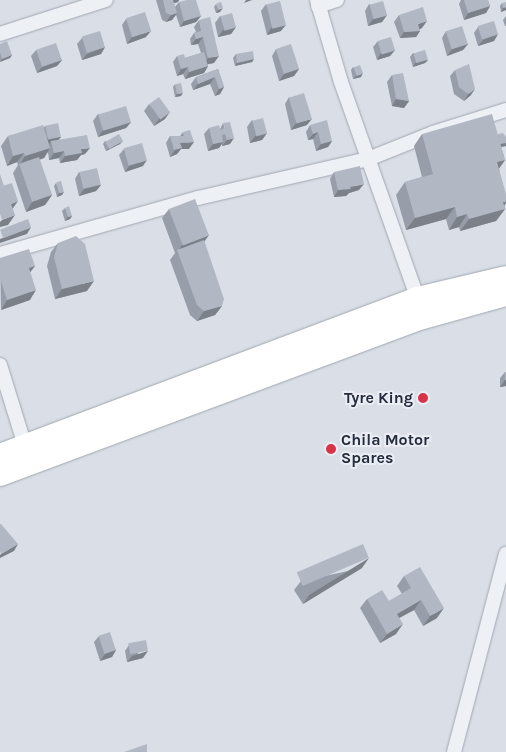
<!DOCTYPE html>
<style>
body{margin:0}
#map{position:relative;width:506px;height:752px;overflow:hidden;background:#dadfe7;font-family:Karla,sans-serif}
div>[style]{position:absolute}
.roads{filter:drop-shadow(0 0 1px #a0a6b1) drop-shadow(0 0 1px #a0a6b1)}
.minor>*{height:14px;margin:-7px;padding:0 7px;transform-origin:7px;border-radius:7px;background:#edf0f5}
.trunk>*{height:24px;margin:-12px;padding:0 12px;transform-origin:12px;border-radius:12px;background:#fff}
.wall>*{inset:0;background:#989ea9}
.shaded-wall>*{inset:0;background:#7c8189}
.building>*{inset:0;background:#b1b8c4;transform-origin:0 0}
.dots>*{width:14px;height:14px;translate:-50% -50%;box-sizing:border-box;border:2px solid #eaeef4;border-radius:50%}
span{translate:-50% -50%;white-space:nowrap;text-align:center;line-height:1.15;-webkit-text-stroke:4px #eaeef4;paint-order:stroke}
.poi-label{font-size:16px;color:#242c3d;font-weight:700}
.right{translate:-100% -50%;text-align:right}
.left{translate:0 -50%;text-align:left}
</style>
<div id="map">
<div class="roads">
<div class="minor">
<div style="left:317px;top:0;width:85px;rotate:73.7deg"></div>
<div style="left:341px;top:82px;width:230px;rotate:70.5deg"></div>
<div style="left:318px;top:6px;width:20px;rotate:-18deg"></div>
<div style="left:0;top:34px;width:111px;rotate:-17.8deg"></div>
<div style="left:0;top:254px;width:206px;rotate:-15.8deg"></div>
<div style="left:198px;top:198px;width:174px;rotate:-12.9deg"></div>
<div style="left:368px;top:159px;width:70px;rotate:-21.8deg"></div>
<div style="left:433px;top:133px;width:77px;rotate:-17.5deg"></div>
<div style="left:0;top:365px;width:85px;rotate:72.8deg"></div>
<div style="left:454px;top:752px;width:205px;rotate:-75.3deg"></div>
</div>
<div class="trunk">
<div style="left:0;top:456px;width:447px;rotate:-20.6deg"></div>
<div style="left:418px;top:299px;width:90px;rotate:-13.4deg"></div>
<div style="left:0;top:474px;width:451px;rotate:-20.4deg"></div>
<div style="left:423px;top:317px;width:86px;rotate:-15.5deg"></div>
</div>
</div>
<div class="wall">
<div style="clip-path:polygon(156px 0,179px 0,178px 2px,174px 3px,175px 7px,179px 2px,201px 16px,196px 22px,180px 27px,176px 15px,172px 20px,166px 22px,162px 20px)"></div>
<div style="clip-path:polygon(461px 0,488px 0,490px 6px,486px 13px,464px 20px,459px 4px)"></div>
<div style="clip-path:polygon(502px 3px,506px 10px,501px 12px,500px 6px)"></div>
<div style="clip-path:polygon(216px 4px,220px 12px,216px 13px,214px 7px)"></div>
<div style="clip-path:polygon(266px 4px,281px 31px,267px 35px,261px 11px)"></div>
<div style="clip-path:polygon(369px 4px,387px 15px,382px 22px,368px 26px,365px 11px)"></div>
<div style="clip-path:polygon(399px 15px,422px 28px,420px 29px,420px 31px,416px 37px,400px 38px,394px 22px)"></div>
<div style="clip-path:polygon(220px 16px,236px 27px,231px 34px,218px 37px,215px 23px)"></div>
<div style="clip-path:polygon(506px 16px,506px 26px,505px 26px,503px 20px)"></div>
<div style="clip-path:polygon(126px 19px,146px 37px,127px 44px,122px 25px)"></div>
<div style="clip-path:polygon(199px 20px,214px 63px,208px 64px,208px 66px,204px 73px,185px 79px,183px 74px,177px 76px,173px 62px,177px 56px,185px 58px,201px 53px,198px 44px,191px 45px,190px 39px,194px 33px,196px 32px,194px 27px)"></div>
<div style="clip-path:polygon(478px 27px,498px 34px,494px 41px,478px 46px,474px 33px)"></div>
<div style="clip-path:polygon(446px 31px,468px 44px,463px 50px,447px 56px,442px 38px)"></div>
<div style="clip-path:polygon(82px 38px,105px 47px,101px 54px,82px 60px,77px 44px)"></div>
<div style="clip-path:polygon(378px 41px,395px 50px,390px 56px,377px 60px,373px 47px)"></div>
<div style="clip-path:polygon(0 44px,12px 55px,10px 58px,0 62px)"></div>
<div style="clip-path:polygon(276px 49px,299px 69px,294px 76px,279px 81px,272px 56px)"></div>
<div style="clip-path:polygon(36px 50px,62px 60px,57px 66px,37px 73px,31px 56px)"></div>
<div style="clip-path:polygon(413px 53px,428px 60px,425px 63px,413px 67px,410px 57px)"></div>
<div style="clip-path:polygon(236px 54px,254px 59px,252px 62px,235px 66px,233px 58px)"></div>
<div style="clip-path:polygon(353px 67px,361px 77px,353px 79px,351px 70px)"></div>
<div style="clip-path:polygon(218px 69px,224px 87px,220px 94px,215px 96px,210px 84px,193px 90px,191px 84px,196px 77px)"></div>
<div style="clip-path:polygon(455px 70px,471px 95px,464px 101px,454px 94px,450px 76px)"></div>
<div style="clip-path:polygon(392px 75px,409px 101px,404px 108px,392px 106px,387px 82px)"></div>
<div style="clip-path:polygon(175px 84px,181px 96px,175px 97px,173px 87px)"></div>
<div style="clip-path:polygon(289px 97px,307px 125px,291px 130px,285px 104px)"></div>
<div style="clip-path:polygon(149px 104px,165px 119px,154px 126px,144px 111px)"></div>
<div style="clip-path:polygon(98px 114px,131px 122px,126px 128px,98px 137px,93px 121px)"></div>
<div style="clip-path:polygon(252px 120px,267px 133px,262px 140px,250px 143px,247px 127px)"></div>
<div style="clip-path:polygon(223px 123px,230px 144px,222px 146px,222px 144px,219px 148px,208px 151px,204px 134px,209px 128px,220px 129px)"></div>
<div style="clip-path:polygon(310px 125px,332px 141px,328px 147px,316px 151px,313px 139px,308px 140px,306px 132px)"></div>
<div style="clip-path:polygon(45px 126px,61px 137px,58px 140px,85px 154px,81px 155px,77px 160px,60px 163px,59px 158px,49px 160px,48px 152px,44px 158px,39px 160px,52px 195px,45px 205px,26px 212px,13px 173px,18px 165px,17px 162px,7px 166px,1px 146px,8px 136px,44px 127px)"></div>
<div style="clip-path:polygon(183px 132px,189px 149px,181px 149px,177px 154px,170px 157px,166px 143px,170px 136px,180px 136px)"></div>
<div style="clip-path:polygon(422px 134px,498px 135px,506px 137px,506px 146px,501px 147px,505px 160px,499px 168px,505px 209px,496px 221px,460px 231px,459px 227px,449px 230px,446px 219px,406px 230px,396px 195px,405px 182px,422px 177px,414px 146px)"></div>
<div style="clip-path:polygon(105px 141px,120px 144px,106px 151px,103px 144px)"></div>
<div style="clip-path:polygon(124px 149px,143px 166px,125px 172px,119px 155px)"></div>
<div style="clip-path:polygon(79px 172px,101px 185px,96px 191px,79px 196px,75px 179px)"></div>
<div style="clip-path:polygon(334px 172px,359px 190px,349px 193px,346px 196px,334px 197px,330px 179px)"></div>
<div style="clip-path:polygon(56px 183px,62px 195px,57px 197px,54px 186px)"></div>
<div style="clip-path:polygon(65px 208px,72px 216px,70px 219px,65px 221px,62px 211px)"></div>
<div style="clip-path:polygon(169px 209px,209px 235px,204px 241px,222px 306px,215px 315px,197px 321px,190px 315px,170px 260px,175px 253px,162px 218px)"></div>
<div style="clip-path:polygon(58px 243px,87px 291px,55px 299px,47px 266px,51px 252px)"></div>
<div style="clip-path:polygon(0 258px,35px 266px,30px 272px,30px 300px,1px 310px)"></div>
<div style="clip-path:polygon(505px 372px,506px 372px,506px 386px,500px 387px,500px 378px)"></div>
<div style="clip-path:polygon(362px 568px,303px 604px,294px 590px,301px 581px)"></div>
<div style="clip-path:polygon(404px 576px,437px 618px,423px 626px,414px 610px,399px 618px,396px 634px,380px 643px,360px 608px,367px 599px,389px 601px,402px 594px,397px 586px)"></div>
<div style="clip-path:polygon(99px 636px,116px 650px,112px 657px,100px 661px,94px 642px)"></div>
<div style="clip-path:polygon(129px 645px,143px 658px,127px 662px,125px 651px)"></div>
</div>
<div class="shaded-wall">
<div style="clip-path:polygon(172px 0,179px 0,178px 2px,168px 5px)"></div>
<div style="clip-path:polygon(246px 0,252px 0,244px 3px)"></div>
<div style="clip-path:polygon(490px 6px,486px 13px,464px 20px,468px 13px)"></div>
<div style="clip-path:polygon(506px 7px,506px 10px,501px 12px,503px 8px)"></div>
<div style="clip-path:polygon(223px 8px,220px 12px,216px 13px,218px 10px)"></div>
<div style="clip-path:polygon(177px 13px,172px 20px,166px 22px,171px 15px)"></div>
<div style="clip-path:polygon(387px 15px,382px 22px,368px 26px,373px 19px)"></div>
<div style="clip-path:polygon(201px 16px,196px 22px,180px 27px,184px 21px)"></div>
<div style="clip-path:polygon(427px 21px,422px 28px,414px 31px,418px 24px)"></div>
<div style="clip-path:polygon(286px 25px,281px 31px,267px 35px,271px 28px)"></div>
<div style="clip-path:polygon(236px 27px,231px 34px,218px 37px,223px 30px)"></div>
<div style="clip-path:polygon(151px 31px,146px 37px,127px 44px,132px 37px)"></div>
<div style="clip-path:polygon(420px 31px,416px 37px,400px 38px,404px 32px)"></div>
<div style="clip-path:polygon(498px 34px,494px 41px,478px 46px,483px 40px)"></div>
<div style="clip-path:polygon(203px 37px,198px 44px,191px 45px,196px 39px)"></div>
<div style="clip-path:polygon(468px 44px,463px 50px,447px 56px,452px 49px)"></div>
<div style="clip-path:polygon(105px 47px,101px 54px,82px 60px,87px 54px)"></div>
<div style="clip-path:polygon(395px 50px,390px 56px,377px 60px,381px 53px)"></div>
<div style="clip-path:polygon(12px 55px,10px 58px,0 62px,2px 59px)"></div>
<div style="clip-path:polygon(219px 56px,214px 63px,203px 65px,208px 58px)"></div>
<div style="clip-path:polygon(254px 59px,252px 62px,235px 66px,237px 63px)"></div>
<div style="clip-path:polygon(62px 60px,57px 66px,37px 73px,42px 67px)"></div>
<div style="clip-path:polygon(428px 60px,425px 63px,413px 67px,415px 63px)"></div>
<div style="clip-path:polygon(208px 66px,204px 73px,185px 79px,189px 72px)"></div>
<div style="clip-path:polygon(188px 67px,183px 74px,177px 76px,181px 69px)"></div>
<div style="clip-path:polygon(299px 69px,294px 76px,279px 81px,284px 74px)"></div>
<div style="clip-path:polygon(363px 73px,361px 77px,353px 79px,356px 76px)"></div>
<div style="clip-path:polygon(215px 77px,210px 84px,193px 90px,198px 84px)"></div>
<div style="clip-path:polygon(224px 87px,220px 94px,215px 96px,219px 89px)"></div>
<div style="clip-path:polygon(475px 89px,471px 95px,464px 101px,468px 94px)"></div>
<div style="clip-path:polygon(183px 93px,181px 96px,175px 97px,177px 94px)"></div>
<div style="clip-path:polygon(396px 99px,409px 101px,404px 108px,392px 106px)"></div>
<div style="clip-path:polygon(170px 112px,165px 119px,154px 126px,159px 119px)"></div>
<div style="clip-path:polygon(312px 119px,307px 125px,291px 130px,296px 123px)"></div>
<div style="clip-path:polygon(131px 122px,126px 128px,98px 137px,103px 130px)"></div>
<div style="clip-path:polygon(318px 132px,313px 139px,308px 140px,313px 134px)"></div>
<div style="clip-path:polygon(267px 133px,262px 140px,250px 143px,255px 136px)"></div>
<div style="clip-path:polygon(61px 137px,56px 143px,51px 141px,49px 145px,47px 139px)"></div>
<div style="clip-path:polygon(234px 138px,230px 144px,222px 146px,227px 140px)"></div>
<div style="clip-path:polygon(123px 141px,120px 144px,106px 151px,109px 148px)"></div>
<div style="clip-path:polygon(332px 141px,328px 147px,316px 151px,321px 144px)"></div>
<div style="clip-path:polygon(194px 142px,189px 149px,181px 149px,177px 154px,170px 157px,180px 143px)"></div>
<div style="clip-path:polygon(223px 142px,219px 148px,208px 151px,213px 144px)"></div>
<div style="clip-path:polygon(506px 143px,506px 146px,495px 148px,497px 144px)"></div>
<div style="clip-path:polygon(50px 148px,44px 158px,20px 166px,20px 164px,25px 156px)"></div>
<div style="clip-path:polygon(90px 148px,85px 154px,81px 155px,77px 160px,60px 163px,65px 156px,81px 149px)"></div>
<div style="clip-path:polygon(64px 151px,59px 158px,49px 160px,54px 153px)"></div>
<div style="clip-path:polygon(24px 153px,17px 162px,7px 166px,13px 156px)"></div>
<div style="clip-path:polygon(147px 160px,143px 166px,125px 172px,129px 166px)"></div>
<div style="clip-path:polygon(505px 160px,496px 173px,497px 162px)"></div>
<div style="clip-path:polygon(364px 184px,359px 190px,349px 193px,346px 196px,334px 197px,338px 190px)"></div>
<div style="clip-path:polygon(101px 185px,96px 191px,79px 196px,84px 189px)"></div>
<div style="clip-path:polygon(64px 192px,62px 195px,57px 197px,59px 193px)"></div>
<div style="clip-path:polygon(52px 195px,45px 205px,26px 212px,32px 202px)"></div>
<div style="clip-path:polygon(18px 201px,11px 211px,11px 204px)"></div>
<div style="clip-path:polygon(506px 201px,506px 203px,501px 210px,505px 209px,496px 221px,460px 231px,469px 219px)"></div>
<div style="clip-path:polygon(455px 207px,446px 219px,406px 230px,415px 218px)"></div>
<div style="clip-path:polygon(467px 214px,459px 227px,449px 230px,457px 217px)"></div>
<div style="clip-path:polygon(15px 215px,8px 225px,0 227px,0 222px,2px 220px)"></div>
<div style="clip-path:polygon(72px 216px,70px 219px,65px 221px,68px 217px)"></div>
<div style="clip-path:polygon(31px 227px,27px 234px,0 243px,0 239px)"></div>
<div style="clip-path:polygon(209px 235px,202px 245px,178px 251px,182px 245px)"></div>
<div style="clip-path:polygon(35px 266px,28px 275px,29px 268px)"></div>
<div style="clip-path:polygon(94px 281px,87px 291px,55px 299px,62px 289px)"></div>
<div style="clip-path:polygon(36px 290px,30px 300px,1px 310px,7px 300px)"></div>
<div style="clip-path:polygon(222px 306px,215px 315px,197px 321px,204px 311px)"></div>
<div style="clip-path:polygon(505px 380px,506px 380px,506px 386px,500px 387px)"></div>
<div style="clip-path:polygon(18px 544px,14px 551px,0 558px,0 555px,1px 554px)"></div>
<div style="clip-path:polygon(369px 558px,362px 568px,303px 604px,309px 595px)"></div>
<div style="clip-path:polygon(421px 600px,414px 610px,390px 623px,397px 614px)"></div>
<div style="clip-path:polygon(444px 608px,437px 618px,423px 626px,430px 616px)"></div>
<div style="clip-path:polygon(403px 624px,396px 634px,380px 643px,387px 634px)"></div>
<div style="clip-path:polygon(116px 650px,112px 657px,100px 661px,105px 654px)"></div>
<div style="clip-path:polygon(148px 651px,143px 658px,127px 662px,132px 656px)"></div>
</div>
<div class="building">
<div style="clip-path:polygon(163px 0,173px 0,177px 13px,171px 15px,166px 13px)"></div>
<div style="clip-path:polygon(187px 0,196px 0,201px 16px,184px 21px,179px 2px)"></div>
<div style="clip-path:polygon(464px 0,488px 0,490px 6px,468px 13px)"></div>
<div style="left:280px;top:1px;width:25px;height:14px;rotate:76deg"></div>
<div style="left:383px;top:1px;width:15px;height:14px;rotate:74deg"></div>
<div style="left:221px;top:2px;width:6px;height:5px;rotate:72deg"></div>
<div style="clip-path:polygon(506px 2px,506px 7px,503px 8px,502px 3px)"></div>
<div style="clip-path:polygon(423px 7px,427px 21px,418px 24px,420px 31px,404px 32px,399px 15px)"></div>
<div style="left:145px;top:12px;width:20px;height:20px;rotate:72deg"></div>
<div style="left:232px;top:13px;width:15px;height:12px;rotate:74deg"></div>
<div style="clip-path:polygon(210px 17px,219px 56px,208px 58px,203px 37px,196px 39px,194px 33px,201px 31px,199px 20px)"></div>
<div style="left:494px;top:21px;width:14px;height:17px;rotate:73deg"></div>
<div style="left:462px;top:26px;width:19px;height:17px;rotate:72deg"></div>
<div style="left:100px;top:31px;width:17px;height:19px;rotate:73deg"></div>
<div style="left:391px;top:37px;width:14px;height:14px;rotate:73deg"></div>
<div style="clip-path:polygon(7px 41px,12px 55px,2px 59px,0 53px,0 44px)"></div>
<div style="left:56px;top:43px;width:18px;height:21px;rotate:71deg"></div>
<div style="left:291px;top:44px;width:26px;height:16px;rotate:72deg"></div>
<div style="left:425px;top:50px;width:10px;height:12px;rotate:73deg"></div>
<div style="clip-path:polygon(253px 51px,254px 59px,237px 63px,236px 54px)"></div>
<div style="clip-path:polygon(204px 52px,208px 66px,189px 72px,188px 67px,181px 69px,177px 56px,184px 54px,185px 58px)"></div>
<div style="clip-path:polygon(469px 64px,475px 89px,468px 94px,459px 87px,455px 70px)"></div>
<div style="left:360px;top:65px;width:9px;height:7px;rotate:69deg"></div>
<div style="clip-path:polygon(218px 69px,224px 87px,219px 89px,215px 77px,198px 84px,196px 77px)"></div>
<div style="clip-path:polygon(403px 73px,409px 101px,396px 99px,392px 75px)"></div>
<div style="left:181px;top:83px;width:10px;height:6px;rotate:79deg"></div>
<div style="left:304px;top:93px;width:27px;height:16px;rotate:73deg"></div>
<div style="left:159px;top:97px;width:19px;height:12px;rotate:54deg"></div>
<div style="left:126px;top:106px;width:17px;height:29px;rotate:73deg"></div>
<div style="clip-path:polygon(492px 114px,505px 160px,497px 162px,506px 194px,506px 201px,503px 202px,505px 209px,469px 219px,467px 214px,457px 217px,455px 207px,415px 218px,405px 182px,433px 174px,422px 134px)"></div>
<div style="left:263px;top:118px;width:16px;height:11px;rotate:75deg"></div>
<div style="clip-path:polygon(327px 120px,332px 141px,321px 144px,318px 132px,313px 134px,310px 125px)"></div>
<div style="clip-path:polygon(230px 122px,234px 138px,227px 140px,225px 134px,222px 135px,223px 142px,213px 144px,209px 128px,219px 125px,220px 130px,225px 128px,223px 123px)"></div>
<div style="left:58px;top:123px;width:14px;height:13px;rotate:78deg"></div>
<div style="clip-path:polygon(43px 125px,50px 148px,25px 156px,24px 153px,13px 156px,8px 136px)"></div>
<div style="clip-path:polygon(190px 130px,194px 142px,180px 143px,182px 148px,174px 150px,170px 136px,184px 136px,183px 132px)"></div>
<div style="clip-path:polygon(503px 133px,506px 137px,506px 143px,500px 144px,498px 134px)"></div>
<div style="left:119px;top:134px;width:8px;height:16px;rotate:60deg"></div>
<div style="clip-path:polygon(87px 135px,90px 148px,81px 149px,82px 153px,65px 156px,64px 151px,54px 153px,51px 141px)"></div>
<div style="left:142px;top:143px;width:18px;height:19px;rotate:74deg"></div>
<div style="left:39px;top:157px;width:40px;height:21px;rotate:71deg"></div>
<div style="clip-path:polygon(360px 166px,364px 184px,350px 187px,351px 189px,338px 190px,334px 172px)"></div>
<div style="left:97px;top:168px;width:17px;height:18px;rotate:77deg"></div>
<div style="clip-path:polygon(0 174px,4px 186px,0 187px)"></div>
<div style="left:61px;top:181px;width:11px;height:5px;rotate:75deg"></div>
<div style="clip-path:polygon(12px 183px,18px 201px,11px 204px,15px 215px,2px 220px,0 214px,0 187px)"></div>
<div style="left:195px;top:199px;width:39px;height:28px;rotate:69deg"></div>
<div style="clip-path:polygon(69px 206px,72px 216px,68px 217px,65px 208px)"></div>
<div style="left:28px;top:219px;width:9px;height:30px;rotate:69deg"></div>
<div style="clip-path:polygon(76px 236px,85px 244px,94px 281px,62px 289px,54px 257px,58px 243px)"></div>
<div style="clip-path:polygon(204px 240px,224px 299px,222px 306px,204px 311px,197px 305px,177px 250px)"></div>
<div style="clip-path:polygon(29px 249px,35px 266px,29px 268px,36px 290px,7px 300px,0 278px,0 258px)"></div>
<div style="left:505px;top:372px;width:1px;height:8px"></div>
<div style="clip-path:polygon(0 524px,1px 524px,18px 544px,1px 554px,0 551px)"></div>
<div style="left:363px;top:544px;width:15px;height:72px;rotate:67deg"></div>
<div style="clip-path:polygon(420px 567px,444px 608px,430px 616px,421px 600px,397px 614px,403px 624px,387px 634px,367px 599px,382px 590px,389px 601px,411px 588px,404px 576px)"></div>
<div style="left:110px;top:632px;width:19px;height:12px;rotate:72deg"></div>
<div style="left:146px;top:640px;width:11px;height:18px;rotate:80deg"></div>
<div style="clip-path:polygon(147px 744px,147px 752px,124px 752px)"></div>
</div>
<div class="dots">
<div style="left:423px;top:398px;background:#d83348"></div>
<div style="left:331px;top:449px;background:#d83348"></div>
</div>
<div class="poi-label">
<span class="right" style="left:413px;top:398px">Tyre King</span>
<span class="left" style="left:341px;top:449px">Chila Motor<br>Spares</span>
</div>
</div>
